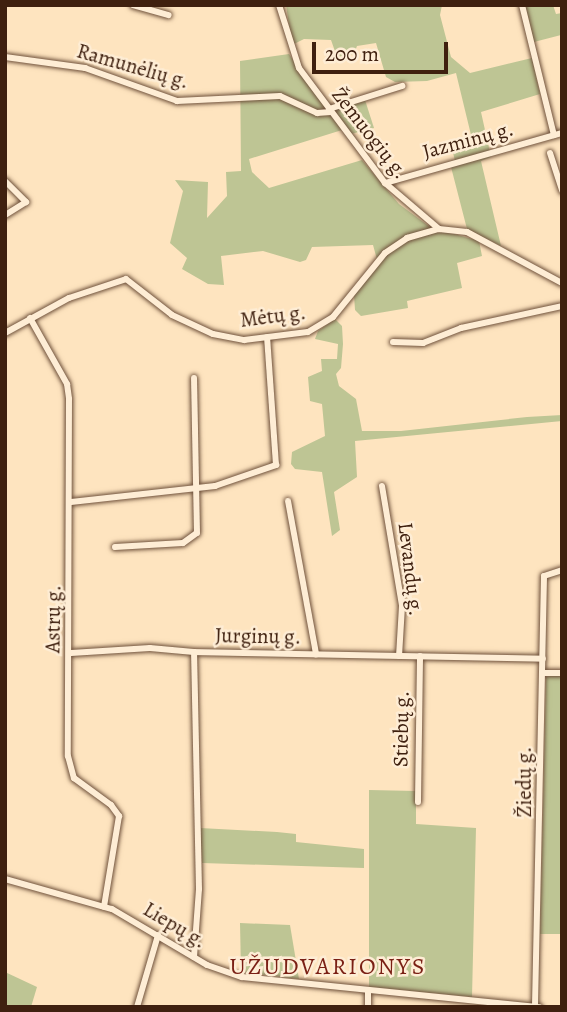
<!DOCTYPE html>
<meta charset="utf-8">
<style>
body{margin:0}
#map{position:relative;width:567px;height:1012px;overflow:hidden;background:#fee4bf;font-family:Alegreya,serif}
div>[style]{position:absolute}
.green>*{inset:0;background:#bec594}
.roads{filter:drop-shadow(0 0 2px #6f513b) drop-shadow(0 0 2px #6f513b)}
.minor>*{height:6px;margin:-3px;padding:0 3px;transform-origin:3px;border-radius:3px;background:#feedd5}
span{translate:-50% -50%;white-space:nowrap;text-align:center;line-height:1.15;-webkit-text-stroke:5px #feedd5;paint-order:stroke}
.street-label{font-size:21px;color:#3f200f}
.quarter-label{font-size:24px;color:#7a1f14;letter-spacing:2px}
.frame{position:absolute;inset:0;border:7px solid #3f200f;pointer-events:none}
.scale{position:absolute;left:312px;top:42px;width:136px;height:32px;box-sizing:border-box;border:4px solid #3f200f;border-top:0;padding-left:9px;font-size:21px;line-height:24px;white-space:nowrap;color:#3f200f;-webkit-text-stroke:5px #feedd5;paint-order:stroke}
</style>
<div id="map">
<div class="green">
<div style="clip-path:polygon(286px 5px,442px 5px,440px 15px,451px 57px,470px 73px,532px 58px,540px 94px,481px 112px,491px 157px,481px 161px,501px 246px,467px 229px,451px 167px,456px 166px,451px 143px,471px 135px,456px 73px,427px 81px,395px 82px,386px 77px,376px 43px,357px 46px,354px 54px,337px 57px,331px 40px,304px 39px,292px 45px)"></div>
<div style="clip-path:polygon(525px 5px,553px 5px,556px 14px,562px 13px,561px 35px,534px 42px)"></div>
<div style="clip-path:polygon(289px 54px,342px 130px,249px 159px,252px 172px,269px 188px,362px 160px,399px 204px,430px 227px,479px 241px,482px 256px,457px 263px,462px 288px,407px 301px,408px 308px,361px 316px,355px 310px,354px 295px,378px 263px,373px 245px,312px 247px,306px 260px,300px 262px,263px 251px,221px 256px,224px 285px,208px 284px,182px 269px,187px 258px,170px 243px,183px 191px,175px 180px,208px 182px,207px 218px,227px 196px,226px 172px,241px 171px,240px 61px)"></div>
<div style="clip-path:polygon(365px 100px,374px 128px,351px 134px,333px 109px)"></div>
<div style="clip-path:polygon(335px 319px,342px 326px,343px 344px,341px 368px,336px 374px,339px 386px,356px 399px,362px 431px,401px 431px,527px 417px,562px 415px,562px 421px,355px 441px,357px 477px,334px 492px,340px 530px,332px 536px,322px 472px,295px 469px,291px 464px,292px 452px,325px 436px,322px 404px,310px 401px,308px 377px,322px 371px,321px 359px,337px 359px,338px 344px,315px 339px,318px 331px)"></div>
<div style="clip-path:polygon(557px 674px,562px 675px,562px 934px,540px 934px,546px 677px)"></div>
<div style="clip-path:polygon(369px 790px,416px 791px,416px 824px,476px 828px,472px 997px,369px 987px)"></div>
<div style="clip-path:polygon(200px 828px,277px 832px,296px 834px,296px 842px,364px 849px,364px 868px,202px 863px)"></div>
<div style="clip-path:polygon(240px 923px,290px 925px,299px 979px,241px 972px)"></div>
<div style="clip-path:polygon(5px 972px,37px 987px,31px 1007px,5px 1007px)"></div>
</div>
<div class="roads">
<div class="minor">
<div style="left:133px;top:5px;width:37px;rotate:16deg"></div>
<div style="left:279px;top:5px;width:66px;rotate:72.4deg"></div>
<div style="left:299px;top:68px;width:144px;rotate:53.2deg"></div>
<div style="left:385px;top:183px;width:71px;rotate:40.4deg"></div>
<div style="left:522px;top:5px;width:134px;rotate:76.2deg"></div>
<div style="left:5px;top:57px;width:81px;rotate:7.8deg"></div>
<div style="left:85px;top:68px;width:98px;rotate:19.7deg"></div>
<div style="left:177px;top:101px;width:103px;rotate:-2.8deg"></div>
<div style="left:280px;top:96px;width:41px;rotate:24.7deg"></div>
<div style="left:317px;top:113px;width:14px;rotate:-4deg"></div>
<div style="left:329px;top:109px;width:77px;rotate:-17.5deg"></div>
<div style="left:550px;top:153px;width:40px;rotate:72deg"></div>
<div style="left:5px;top:181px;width:30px;rotate:45deg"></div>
<div style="left:26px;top:202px;width:25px;rotate:148deg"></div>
<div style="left:385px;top:183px;width:184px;rotate:-15.8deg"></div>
<div style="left:30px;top:318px;width:76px;rotate:60.7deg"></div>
<div style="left:67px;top:384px;width:15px;rotate:82deg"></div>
<div style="left:69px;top:399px;width:357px;rotate:90.2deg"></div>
<div style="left:68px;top:756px;width:23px;rotate:75deg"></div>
<div style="left:74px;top:778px;width:46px;rotate:36.1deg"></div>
<div style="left:111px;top:805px;width:14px;rotate:54deg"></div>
<div style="left:119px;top:816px;width:92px;rotate:99.4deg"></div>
<div style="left:5px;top:333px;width:73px;rotate:-28.7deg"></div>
<div style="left:69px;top:298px;width:60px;rotate:-18.4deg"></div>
<div style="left:126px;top:279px;width:58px;rotate:38deg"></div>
<div style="left:172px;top:315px;width:45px;rotate:24.9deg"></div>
<div style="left:213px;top:334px;width:32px;rotate:11deg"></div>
<div style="left:244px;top:340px;width:64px;rotate:-7.1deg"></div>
<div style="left:308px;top:332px;width:29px;rotate:-31deg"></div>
<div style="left:333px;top:317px;width:82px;rotate:-50.9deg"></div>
<div style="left:385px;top:253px;width:27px;rotate:-34deg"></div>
<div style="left:407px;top:238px;width:33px;rotate:-16deg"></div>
<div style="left:439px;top:229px;width:28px;rotate:6deg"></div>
<div style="left:467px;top:232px;width:108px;rotate:28.2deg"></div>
<div style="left:393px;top:342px;width:30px;rotate:2deg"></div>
<div style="left:423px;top:343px;width:41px;rotate:-21.5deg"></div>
<div style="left:461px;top:328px;width:103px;rotate:-12.3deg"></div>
<div style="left:382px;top:486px;width:122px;rotate:80.5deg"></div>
<div style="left:402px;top:606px;width:50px;rotate:93.4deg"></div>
<div style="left:288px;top:501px;width:156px;rotate:79.6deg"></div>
<div style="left:71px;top:502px;width:145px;rotate:-6.3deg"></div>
<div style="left:215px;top:486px;width:65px;rotate:-19deg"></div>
<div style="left:276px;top:465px;width:128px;rotate:-94deg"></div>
<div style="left:115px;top:547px;width:68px;rotate:-3.4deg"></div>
<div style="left:183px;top:543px;width:17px;rotate:-36deg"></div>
<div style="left:197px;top:533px;width:155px;rotate:-91.1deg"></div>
<div style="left:71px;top:653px;width:79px;rotate:-3.6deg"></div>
<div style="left:150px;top:648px;width:44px;rotate:5.2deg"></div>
<div style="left:543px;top:673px;width:19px"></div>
<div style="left:418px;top:802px;width:146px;rotate:-89.2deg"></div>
<div style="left:5px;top:879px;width:111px;rotate:15.7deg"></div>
<div style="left:112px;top:909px;width:110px;rotate:30.5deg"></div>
<div style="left:207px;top:965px;width:37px;rotate:19deg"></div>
<div style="left:242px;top:977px;width:299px;rotate:5.8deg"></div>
<div style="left:194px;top:957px;width:68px;rotate:-85.8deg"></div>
<div style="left:199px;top:889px;width:237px;rotate:-91.2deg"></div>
<div style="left:194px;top:652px;width:349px;rotate:1.1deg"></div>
<div style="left:368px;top:991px;width:16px;rotate:90deg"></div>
<div style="left:535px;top:1006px;width:430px;rotate:-88.8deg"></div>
<div style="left:544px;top:576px;width:19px;rotate:-18deg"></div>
<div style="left:137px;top:1007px;width:75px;rotate:-73.7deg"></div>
</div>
</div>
<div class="street-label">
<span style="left:133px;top:66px;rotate:16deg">Ramunėlių g.</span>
<span style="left:370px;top:133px;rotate:52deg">Žemuogių g.</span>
<span style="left:468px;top:140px;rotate:-15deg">Jazminų g.</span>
<span style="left:273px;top:316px;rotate:-7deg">Mėtų g.</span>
<span style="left:411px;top:569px;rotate:83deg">Levandų g.</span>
<span style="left:53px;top:619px;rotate:-89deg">Astrų g.</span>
<span style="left:258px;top:636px;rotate:1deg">Jurginų g.</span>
<span style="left:401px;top:729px;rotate:-89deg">Stiebų g.</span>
<span style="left:524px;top:782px;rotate:-90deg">Žiedų g.</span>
<span style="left:175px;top:925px;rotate:31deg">Liepų g.</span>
</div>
<div class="quarter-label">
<span style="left:328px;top:967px">UŽUDVARIONYS</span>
</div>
<div class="frame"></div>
<div class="scale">200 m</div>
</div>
